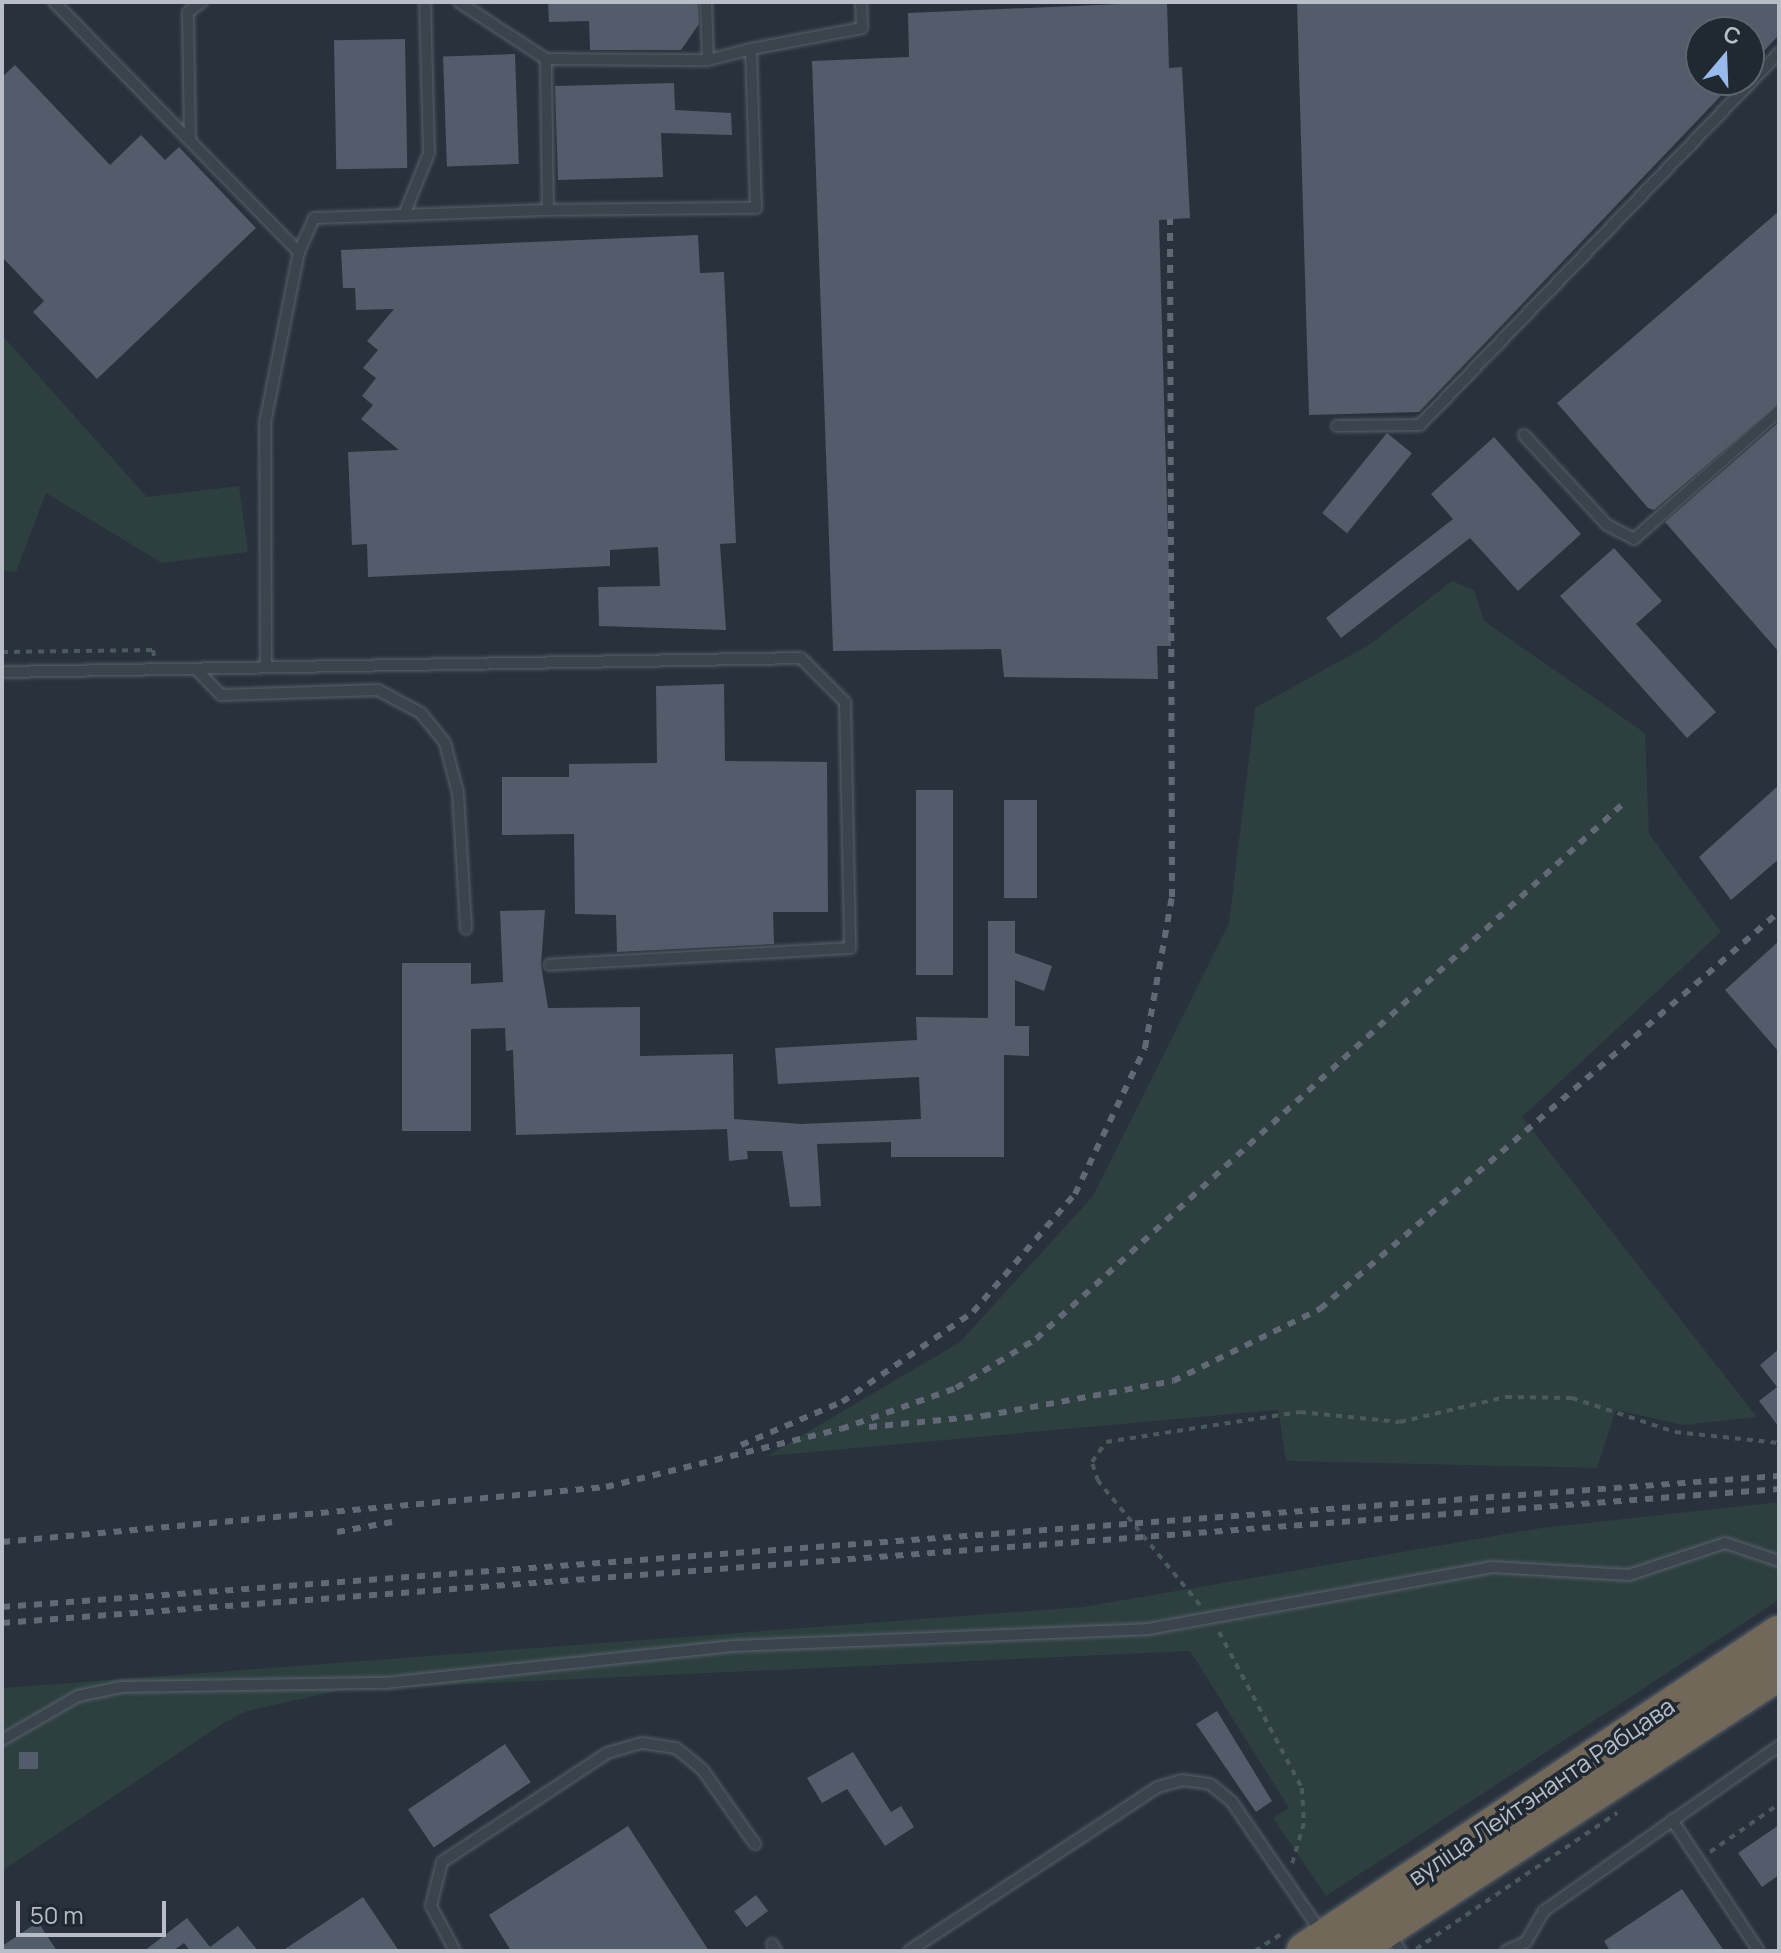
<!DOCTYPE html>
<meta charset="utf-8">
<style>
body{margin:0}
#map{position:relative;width:1781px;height:1953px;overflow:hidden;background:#28313c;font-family:Manrope,sans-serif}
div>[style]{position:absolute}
.green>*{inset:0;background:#2d3f3f}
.building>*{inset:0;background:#535c6a;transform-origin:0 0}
.path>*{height:4px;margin-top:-2px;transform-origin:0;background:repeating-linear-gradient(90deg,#4a5a5d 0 6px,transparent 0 12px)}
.roads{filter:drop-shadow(0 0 2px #59616b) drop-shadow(0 0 2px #59616b)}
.lane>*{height:10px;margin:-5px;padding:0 5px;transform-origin:5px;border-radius:5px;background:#3b434d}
.highway>*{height:36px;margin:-18px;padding:0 18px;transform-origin:18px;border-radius:18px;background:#726859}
.rail>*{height:6px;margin-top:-3px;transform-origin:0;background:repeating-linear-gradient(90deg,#606975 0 8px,transparent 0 16px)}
span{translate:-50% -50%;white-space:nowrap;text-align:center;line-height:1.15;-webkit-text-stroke:7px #202832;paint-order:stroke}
.street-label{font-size:24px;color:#b7bec8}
.frame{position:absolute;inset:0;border:4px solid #b7bec8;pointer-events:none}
.north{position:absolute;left:1685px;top:16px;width:80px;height:80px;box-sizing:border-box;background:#202832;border:2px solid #5c646e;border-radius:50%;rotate:19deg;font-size:22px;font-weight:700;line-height:32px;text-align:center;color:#b7bec8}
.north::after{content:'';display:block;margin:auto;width:28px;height:36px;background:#98b9ec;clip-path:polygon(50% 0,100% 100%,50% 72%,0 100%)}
.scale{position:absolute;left:16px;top:1901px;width:150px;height:36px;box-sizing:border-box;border:4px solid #b7bec8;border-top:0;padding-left:10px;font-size:24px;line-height:28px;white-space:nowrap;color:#b7bec8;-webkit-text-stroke:6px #202832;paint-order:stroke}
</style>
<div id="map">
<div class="green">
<div style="clip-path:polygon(2px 335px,147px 497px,239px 486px,248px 552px,162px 563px,46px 493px,16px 572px,2px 570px)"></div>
<div style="clip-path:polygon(1452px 581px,1474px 590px,1484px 621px,1645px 733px,1649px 834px,1721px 932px,1522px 1117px,1757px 1417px,1683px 1425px,1616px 1410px,1597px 1468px,1286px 1461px,1278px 1410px,767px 1456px,960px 1342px,1093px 1196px,1229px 923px,1255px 708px,1369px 645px)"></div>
<div style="clip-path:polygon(1779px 1502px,1779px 1600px,1326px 1896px,1273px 1818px,1289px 1808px,1190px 1651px,341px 1690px,247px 1711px,222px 1724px,2px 1871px,2px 1688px,1083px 1607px,1541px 1528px)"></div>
</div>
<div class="building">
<div style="clip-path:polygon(548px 2px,698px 2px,699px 24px,681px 50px,590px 50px,589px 21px,549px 22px)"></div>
<div style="clip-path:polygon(1167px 2px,1169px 68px,1182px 67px,1190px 218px,1159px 220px,1171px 646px,1157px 646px,1158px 679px,1004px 677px,1001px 649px,833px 651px,812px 61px,909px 57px,908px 13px)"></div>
<div style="clip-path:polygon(1297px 2px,1779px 2px,1779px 35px,1749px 67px,1749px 32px,1701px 32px,1701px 80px,1736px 80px,1419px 412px,1309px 415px)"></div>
<div style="left:405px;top:39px;width:129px;height:71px;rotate:89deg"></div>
<div style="left:515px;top:54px;width:110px;height:72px;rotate:88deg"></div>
<div style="clip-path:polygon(15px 65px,110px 165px,141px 135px,165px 160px,179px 147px,256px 228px,97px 379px,33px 312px,44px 301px,2px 257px,2px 77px)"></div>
<div style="clip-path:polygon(674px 83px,675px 110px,731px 113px,732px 135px,661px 133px,663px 177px,558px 180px,555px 86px)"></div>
<div style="clip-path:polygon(1779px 211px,1779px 403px,1654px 510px,1648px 508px,1557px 403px)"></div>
<div style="clip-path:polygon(698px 235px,700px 273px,724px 272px,736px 543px,720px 544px,726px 630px,599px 626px,598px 587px,660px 586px,658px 547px,610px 550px,610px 566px,368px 577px,367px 544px,352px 545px,348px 452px,399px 450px,361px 419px,373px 405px,362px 396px,376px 378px,363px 368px,378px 350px,367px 341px,394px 309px,356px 310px,355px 288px,343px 288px,341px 250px)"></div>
<div style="clip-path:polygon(1779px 422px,1779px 652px,1665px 522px)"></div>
<div style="left:1387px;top:433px;width:32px;height:103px;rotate:39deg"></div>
<div style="clip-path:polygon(1494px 437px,1581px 534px,1518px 591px,1470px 538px,1341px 638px,1326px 618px,1453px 519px,1431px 494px)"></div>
<div style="clip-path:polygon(1614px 548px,1662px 601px,1636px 624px,1716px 712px,1687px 738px,1560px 596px)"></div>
<div style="clip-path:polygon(724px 684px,725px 761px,827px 762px,828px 912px,773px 912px,774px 944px,617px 952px,616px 915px,575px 914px,574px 834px,502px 835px,502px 777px,569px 777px,569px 764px,657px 763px,656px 686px)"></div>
<div style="clip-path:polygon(1779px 785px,1779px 859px,1731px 900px,1699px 857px)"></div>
<div style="left:916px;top:790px;width:37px;height:185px"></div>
<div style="left:1004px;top:800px;width:33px;height:98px"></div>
<div style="clip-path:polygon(545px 910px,541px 965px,548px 1008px,640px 1007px,640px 1056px,733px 1054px,734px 1119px,801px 1124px,921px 1119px,919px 1077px,778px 1084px,775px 1048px,917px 1040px,916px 1017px,988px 1018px,988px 921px,1015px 921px,1015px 953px,1052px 966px,1044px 991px,1015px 980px,1015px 1026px,1029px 1026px,1029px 1056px,1004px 1055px,1004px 1157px,891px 1157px,891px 1142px,817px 1144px,821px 1206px,790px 1207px,782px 1151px,747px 1151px,748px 1159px,729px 1161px,727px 1129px,516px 1135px,513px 1050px,506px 1051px,505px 1028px,471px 1029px,471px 1131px,402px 1131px,402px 963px,471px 963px,471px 984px,503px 982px,500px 911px)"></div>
<div style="clip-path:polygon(1779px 941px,1779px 1052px,1725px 990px)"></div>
<div style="clip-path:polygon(1779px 1349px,1779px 1427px,1759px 1401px,1777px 1387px,1760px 1365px)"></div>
<div style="clip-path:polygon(1217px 1711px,1272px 1801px,1256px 1812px,1196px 1724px)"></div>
<div style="left:505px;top:1744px;width:46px;height:117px;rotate:56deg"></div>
<div style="left:19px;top:1752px;width:19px;height:17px"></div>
<div style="clip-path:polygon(853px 1752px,891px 1812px,901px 1806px,914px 1827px,885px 1846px,847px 1789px,822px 1803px,807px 1778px)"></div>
<div style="clip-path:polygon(1779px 1825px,1779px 1875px,1762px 1887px,1738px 1853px)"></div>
<div style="clip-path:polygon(628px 1826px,709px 1951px,511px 1951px,489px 1915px)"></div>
<div style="clip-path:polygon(1682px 1889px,1724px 1951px,1610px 1951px,1604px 1941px)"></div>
<div style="left:756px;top:1895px;width:20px;height:27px;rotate:53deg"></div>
<div style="clip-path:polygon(363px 1897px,399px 1951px,282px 1951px)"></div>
<div style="clip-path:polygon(187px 1918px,210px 1947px,238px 1926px,258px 1951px,190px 1951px,184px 1943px,173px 1951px,144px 1951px)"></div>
<div style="clip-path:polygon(38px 1922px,57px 1951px,2px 1951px,2px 1946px)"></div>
</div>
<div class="path">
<div style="left:2px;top:652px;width:151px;rotate:-0.8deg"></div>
<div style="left:153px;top:650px;width:6px;rotate:81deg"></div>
<div style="left:1200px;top:1605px;width:161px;rotate:-129.4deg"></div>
<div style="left:1098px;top:1481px;width:20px;rotate:-108deg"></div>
<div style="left:1092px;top:1462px;width:24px;rotate:-55deg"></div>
<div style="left:1106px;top:1442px;width:196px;rotate:-8.8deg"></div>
<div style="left:1300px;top:1412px;width:100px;rotate:5.7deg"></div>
<div style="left:1400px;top:1422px;width:109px;rotate:-13.3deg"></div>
<div style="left:1506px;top:1397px;width:66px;rotate:0.9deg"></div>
<div style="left:1572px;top:1398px;width:108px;rotate:18.3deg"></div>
<div style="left:1675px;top:1432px;width:105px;rotate:6deg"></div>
<div style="left:1219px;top:1632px;width:177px;rotate:62deg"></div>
<div style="left:1302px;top:1788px;width:35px;rotate:87deg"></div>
<div style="left:1304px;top:1823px;width:43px;rotate:106.3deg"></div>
<div style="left:1710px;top:1852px;width:84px;rotate:-34.8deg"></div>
<div style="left:1416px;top:1949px;width:243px;rotate:-34.1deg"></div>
<div style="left:1255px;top:1951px;width:33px;rotate:-33deg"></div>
</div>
<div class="roads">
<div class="lane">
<div style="left:54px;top:2px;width:350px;rotate:45.6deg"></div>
<div style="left:706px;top:2px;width:58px;rotate:88deg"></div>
<div style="left:546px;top:59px;width:162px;rotate:0.4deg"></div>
<div style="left:708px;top:60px;width:44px;rotate:-14.3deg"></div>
<div style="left:190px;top:141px;width:129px;rotate:-90.9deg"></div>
<div style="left:188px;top:12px;width:17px;rotate:-36deg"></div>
<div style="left:548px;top:210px;width:208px;rotate:-0.6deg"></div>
<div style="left:756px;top:208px;width:159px;rotate:-91.8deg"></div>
<div style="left:751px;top:49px;width:113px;rotate:-10.7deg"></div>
<div style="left:862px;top:28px;width:26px;rotate:-92deg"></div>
<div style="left:404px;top:215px;width:67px;rotate:-68deg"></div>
<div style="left:429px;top:153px;width:151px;rotate:-91.5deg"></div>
<div style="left:1337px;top:426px;width:83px;rotate:-0.7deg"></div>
<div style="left:1420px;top:425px;width:517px;rotate:-46.02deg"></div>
<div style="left:1524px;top:435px;width:122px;rotate:47.3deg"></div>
<div style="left:1607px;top:525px;width:30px;rotate:27deg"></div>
<div style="left:1634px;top:539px;width:193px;rotate:-41.4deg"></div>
<div style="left:266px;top:667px;width:244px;rotate:-90.2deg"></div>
<div style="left:265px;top:423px;width:174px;rotate:-78.8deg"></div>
<div style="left:299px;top:252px;width:37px;rotate:-66deg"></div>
<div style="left:314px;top:218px;width:234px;rotate:-2deg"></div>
<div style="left:548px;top:210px;width:151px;rotate:-90.8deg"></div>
<div style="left:546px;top:59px;width:104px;rotate:-146.8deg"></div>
<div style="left:197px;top:670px;width:35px;rotate:46deg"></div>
<div style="left:221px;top:695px;width:157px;rotate:-1.8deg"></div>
<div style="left:378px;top:690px;width:49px;rotate:28.1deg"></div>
<div style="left:421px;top:713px;width:38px;rotate:51deg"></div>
<div style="left:445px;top:743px;width:52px;rotate:75.4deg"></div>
<div style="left:458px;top:793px;width:136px;rotate:86.6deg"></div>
<div style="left:2px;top:672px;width:799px;rotate:-1deg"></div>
<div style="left:801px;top:658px;width:62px;rotate:45deg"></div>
<div style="left:845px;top:702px;width:246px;rotate:88.8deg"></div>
<div style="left:850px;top:948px;width:301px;rotate:176.8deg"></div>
<div style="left:2px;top:1740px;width:88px;rotate:-30.1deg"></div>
<div style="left:78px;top:1696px;width:44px;rotate:-11.8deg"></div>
<div style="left:121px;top:1687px;width:265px;rotate:-0.9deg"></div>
<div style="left:386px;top:1683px;width:348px;rotate:-6.1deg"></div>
<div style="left:732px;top:1646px;width:416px;rotate:-2.3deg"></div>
<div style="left:1148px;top:1629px;width:350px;rotate:-10.2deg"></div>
<div style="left:1492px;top:1567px;width:137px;rotate:3.3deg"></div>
<div style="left:1629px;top:1575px;width:101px;rotate:-18.4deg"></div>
<div style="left:1725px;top:1543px;width:57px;rotate:18.4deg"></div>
<div style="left:1672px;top:1820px;width:157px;rotate:56.4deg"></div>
<div style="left:1389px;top:1934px;width:21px;rotate:55deg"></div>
<div style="left:772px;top:1944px;width:8px;rotate:60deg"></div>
<div style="left:455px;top:1951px;width:51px;rotate:-118.1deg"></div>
<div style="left:431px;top:1906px;width:45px;rotate:-76deg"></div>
<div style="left:442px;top:1862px;width:198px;rotate:-33.4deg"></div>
<div style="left:607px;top:1753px;width:37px;rotate:-16deg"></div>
<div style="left:643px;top:1743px;width:33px;rotate:9deg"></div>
<div style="left:676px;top:1748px;width:33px;rotate:39deg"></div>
<div style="left:702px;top:1769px;width:92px;rotate:54.8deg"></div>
<div style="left:909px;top:1951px;width:298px;rotate:-33.4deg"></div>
<div style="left:1158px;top:1787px;width:25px;rotate:-16deg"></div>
<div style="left:1182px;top:1780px;width:28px;rotate:8deg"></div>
<div style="left:1210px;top:1784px;width:28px;rotate:39deg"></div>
<div style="left:1232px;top:1802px;width:158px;rotate:55.6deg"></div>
<div style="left:1506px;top:1951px;width:22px;rotate:-24deg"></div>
<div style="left:1526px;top:1942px;width:36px;rotate:-60deg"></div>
<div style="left:1544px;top:1911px;width:287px;rotate:-35.1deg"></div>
</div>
<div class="highway">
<div style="left:1305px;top:1951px;width:570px;rotate:-33.77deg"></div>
<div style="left:1352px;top:1951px;width:510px;rotate:-33.16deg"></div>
</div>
</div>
<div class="rail">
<div style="left:869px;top:1427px;width:115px;rotate:-5.5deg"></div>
<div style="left:983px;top:1416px;width:193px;rotate:-10.4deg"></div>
<div style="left:1173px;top:1381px;width:164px;rotate:-26.1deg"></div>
<div style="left:1320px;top:1309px;width:607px;rotate:-40.86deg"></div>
<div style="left:741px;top:1445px;width:110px;rotate:-23.1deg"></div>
<div style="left:842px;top:1402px;width:159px;rotate:-34.5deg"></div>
<div style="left:973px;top:1312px;width:156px;rotate:-49.2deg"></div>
<div style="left:1075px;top:1194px;width:162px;rotate:-64.4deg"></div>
<div style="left:1145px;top:1048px;width:153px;rotate:-79.9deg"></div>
<div style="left:1172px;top:897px;width:678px;rotate:-90.17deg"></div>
<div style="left:337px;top:1532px;width:56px;rotate:-10.3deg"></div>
<div style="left:2px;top:1542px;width:606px;rotate:-5.2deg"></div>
<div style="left:606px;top:1487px;width:242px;rotate:-13.9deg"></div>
<div style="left:841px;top:1429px;width:122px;rotate:-19.6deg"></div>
<div style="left:956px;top:1388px;width:94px;rotate:-31.5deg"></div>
<div style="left:1036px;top:1339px;width:797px;rotate:-42.36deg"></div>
<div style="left:2px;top:1607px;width:1782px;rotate:-4.22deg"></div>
<div style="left:2px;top:1623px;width:1782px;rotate:-4.31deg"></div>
</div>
<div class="street-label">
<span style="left:1541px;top:1791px;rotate:-34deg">вуліца Лейтэнанта Рабцава</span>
</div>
<div class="frame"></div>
<div class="north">С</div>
<div class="scale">50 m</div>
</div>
